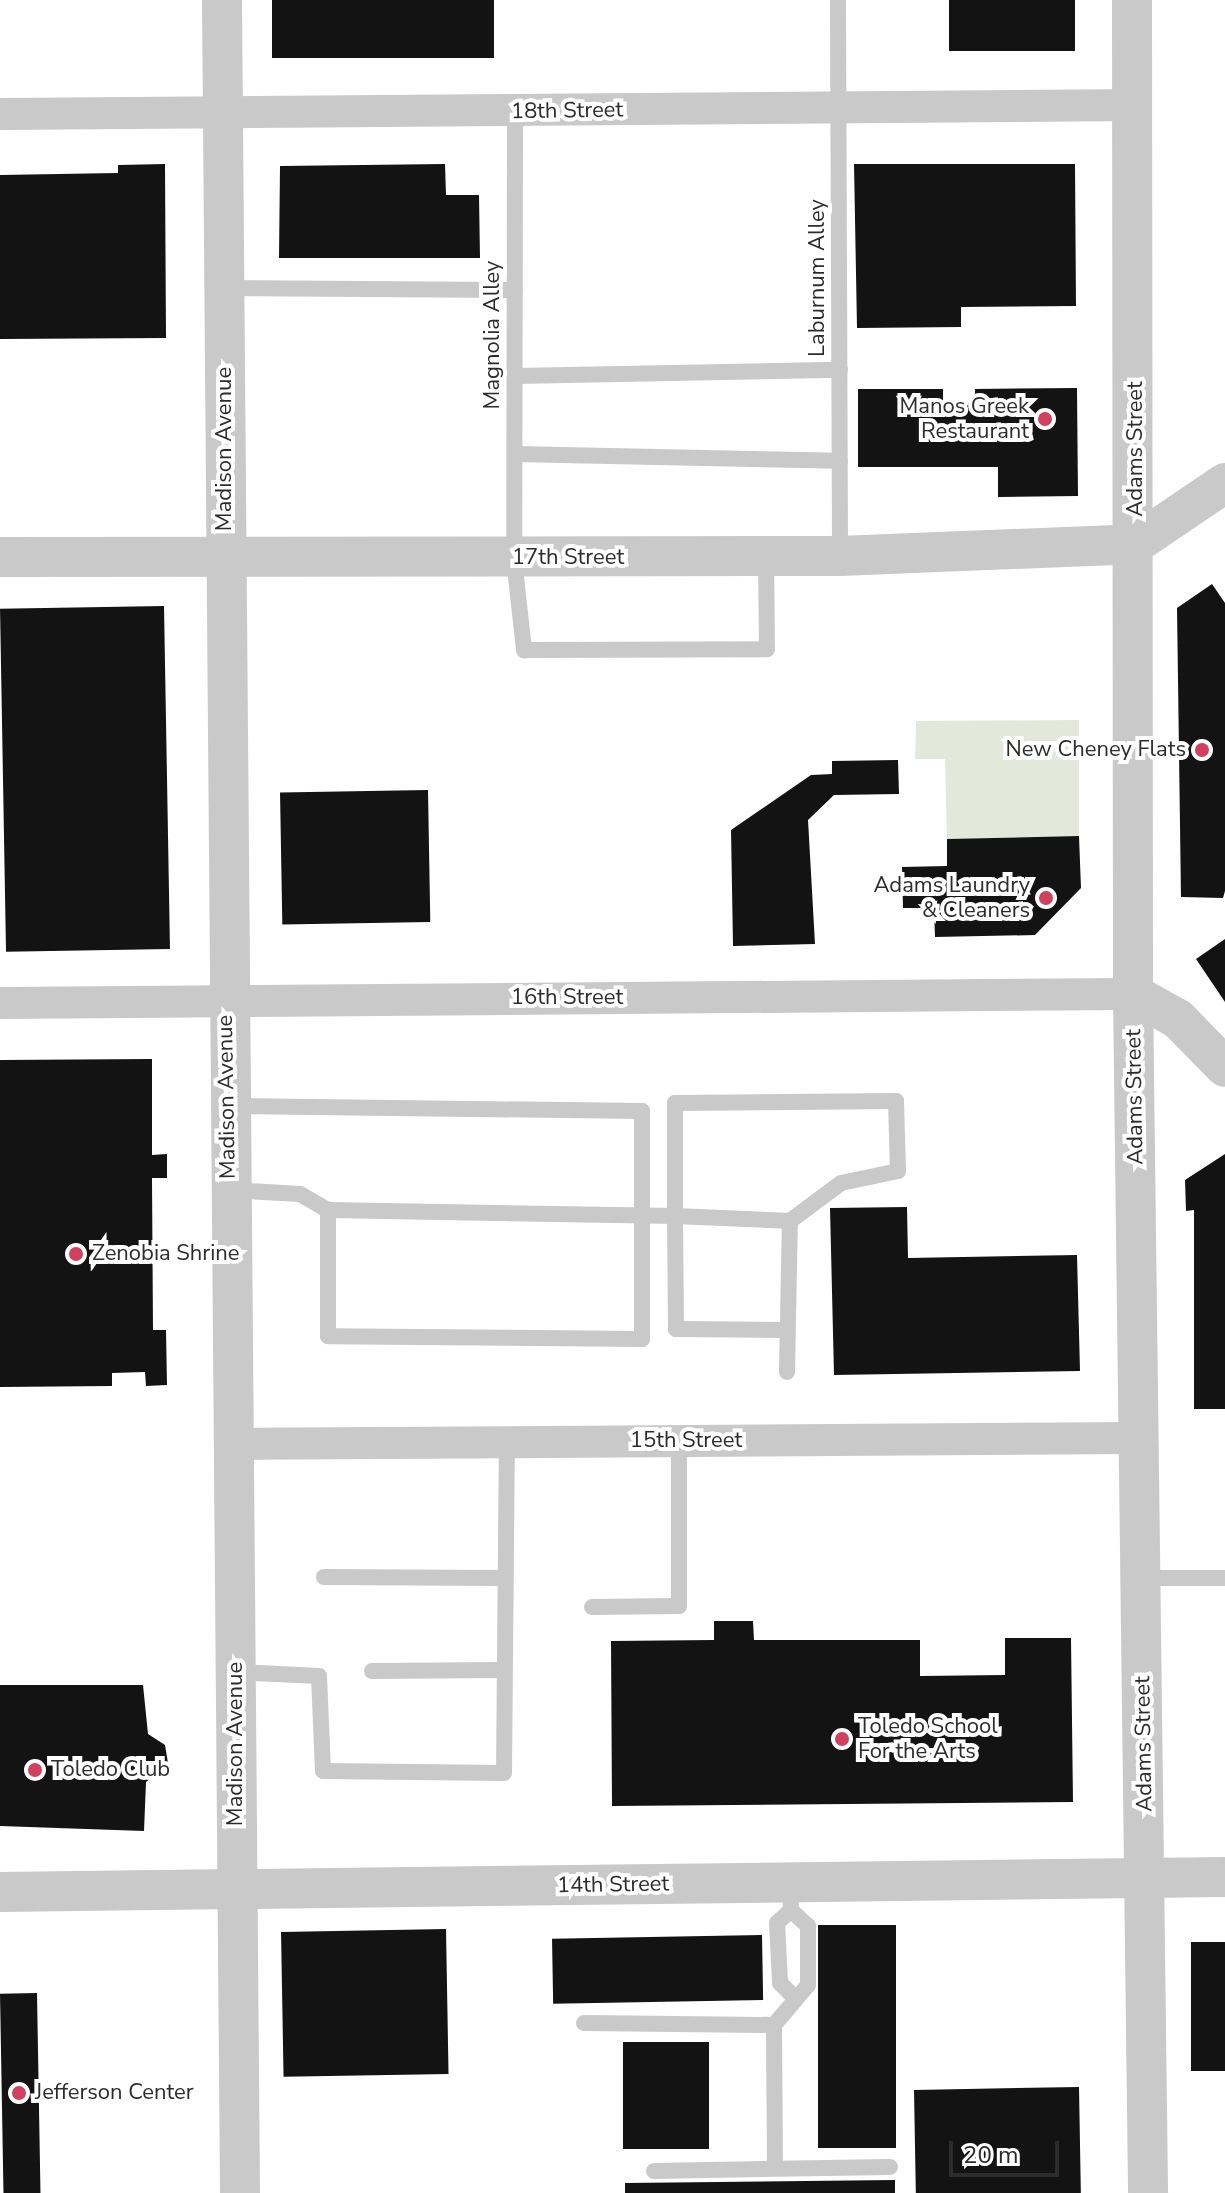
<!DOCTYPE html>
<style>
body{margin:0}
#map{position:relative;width:1225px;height:2193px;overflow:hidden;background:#fff;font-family:"Nunito Sans",sans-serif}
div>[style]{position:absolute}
.green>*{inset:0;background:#e4e8db}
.building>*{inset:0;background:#131313;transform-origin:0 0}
.service>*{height:16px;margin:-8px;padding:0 8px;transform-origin:8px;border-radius:8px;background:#c9c9c9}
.minor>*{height:32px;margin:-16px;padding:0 16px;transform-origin:16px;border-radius:16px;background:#c9c9c9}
.tertiary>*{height:40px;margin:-20px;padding:0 20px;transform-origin:20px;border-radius:20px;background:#c9c9c9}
.dots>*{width:22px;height:22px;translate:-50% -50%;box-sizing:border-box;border:4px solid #fff;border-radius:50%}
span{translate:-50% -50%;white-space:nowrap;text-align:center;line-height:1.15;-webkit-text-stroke:8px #fff;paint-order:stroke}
.street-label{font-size:22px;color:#2c2c2c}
.poi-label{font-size:22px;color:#2c2c2c}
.right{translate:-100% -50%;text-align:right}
.left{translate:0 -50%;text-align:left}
.scale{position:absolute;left:949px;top:2141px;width:110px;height:36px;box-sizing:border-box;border:4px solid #2c2c2c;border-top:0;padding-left:10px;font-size:24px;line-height:28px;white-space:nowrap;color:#2c2c2c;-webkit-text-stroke:6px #fff;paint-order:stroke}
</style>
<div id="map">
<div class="green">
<div style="clip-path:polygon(1079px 720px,1079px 836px,947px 839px,945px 759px,915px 759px,916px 721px)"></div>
</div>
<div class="building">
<div style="left:272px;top:0;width:222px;height:58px"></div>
<div style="left:949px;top:0;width:126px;height:51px"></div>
<div style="clip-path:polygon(165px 164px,166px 338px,0 339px,0 175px,118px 173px,118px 165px)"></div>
<div style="clip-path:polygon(445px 164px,446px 195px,479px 195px,480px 258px,279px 258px,280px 166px)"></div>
<div style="clip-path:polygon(854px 164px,1075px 164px,1076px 306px,961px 307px,961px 327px,857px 328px)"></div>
<div style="clip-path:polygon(1077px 388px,1078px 496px,998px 497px,998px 467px,858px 467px,858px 389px,943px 389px,943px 402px,975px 402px,975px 389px)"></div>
<div style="clip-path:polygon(1212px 584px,1225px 603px,1225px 891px,1223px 898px,1181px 897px,1177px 608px)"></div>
<div style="left:164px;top:606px;width:343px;height:164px;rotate:89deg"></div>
<div style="clip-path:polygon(898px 760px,899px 794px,834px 795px,808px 820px,815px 944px,733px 946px,731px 830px,811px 775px,832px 774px,832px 761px)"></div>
<div style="left:428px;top:790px;width:132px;height:148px;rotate:89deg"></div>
<div style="clip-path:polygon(1079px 836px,1081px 888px,1035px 935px,935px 937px,934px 908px,903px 908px,902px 867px,947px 866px,947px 839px)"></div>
<div style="clip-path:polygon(1225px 939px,1225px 1002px,1196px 959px)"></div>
<div style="clip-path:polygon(152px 1059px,152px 1155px,167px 1154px,167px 1178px,152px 1178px,153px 1330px,166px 1330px,167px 1385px,146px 1386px,145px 1372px,112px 1373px,112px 1386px,0 1387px,0 1060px)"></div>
<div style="clip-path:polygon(1225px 1154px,1225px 1409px,1194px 1409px,1194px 1210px,1186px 1211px,1185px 1180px)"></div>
<div style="clip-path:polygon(907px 1207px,908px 1258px,1077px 1255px,1080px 1371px,834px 1375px,830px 1208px)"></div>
<div style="clip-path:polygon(714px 1621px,753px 1621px,754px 1640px,920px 1640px,920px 1676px,1005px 1675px,1005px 1638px,1071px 1638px,1073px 1802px,612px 1806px,611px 1641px,714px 1640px)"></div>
<div style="clip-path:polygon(0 1685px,143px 1685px,148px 1734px,165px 1745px,168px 1763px,146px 1782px,144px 1831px,0 1826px)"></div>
<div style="left:818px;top:1925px;width:78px;height:223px"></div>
<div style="left:446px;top:1929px;width:145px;height:165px;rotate:89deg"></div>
<div style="left:762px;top:1935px;width:65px;height:210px;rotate:89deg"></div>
<div style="left:1191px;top:1942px;width:34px;height:129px"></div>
<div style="left:37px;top:1993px;width:200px;height:37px;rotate:89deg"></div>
<div style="left:623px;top:2042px;width:86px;height:107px"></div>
<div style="left:1079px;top:2087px;width:106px;height:165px;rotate:89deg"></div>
<div style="clip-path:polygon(895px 2180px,895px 2193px,625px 2193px,625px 2183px)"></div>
</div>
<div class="service">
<div style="left:838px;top:0;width:556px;rotate:89.79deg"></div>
<div style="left:515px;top:112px;width:447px;rotate:90.1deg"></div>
<div style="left:514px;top:559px;width:92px;rotate:83.7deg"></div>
<div style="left:524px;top:650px;width:243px;rotate:-0.2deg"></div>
<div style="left:767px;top:649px;width:92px;rotate:-90.6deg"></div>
<div style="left:226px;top:288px;width:289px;rotate:0.4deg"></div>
<div style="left:515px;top:376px;width:325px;rotate:-1.1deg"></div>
<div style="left:515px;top:454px;width:325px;rotate:1.2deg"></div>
<div style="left:896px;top:1101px;width:70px;rotate:88.4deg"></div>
<div style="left:898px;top:1171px;width:58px;rotate:168.1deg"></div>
<div style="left:841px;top:1183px;width:64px;rotate:143.3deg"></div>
<div style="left:790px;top:1221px;width:115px;rotate:-177.5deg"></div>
<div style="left:675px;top:1216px;width:113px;rotate:-90deg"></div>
<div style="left:675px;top:1103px;width:221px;rotate:-0.5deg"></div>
<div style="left:232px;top:1106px;width:410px;rotate:0.7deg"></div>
<div style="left:642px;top:1111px;width:228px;rotate:90deg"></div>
<div style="left:642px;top:1339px;width:314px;rotate:-179.5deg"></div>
<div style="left:328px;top:1336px;width:126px;rotate:-90deg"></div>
<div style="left:230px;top:1190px;width:70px;rotate:3.3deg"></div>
<div style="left:300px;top:1194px;width:32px;rotate:30deg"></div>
<div style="left:328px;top:1210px;width:347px;rotate:1deg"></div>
<div style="left:675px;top:1216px;width:113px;rotate:89.5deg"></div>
<div style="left:676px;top:1329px;width:111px;rotate:0.5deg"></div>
<div style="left:787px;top:1372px;width:151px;rotate:-88.9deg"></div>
<div style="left:324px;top:1577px;width:181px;rotate:0.3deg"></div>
<div style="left:1142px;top:1578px;width:83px"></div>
<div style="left:592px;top:1607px;width:87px;rotate:-0.7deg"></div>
<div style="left:679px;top:1606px;width:165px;rotate:-90deg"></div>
<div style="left:372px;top:1671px;width:132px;rotate:-0.4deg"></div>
<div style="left:236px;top:1672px;width:83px;rotate:2.8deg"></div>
<div style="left:319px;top:1676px;width:95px;rotate:87.6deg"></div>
<div style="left:323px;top:1771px;width:181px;rotate:0.6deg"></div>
<div style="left:504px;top:1773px;width:330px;rotate:-89.5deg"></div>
<div style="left:791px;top:1910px;width:19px;rotate:137deg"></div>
<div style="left:777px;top:1923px;width:60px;rotate:87.1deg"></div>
<div style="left:780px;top:1983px;width:18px;rotate:45deg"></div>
<div style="left:584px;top:2023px;width:190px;rotate:0.6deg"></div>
<div style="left:775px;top:2168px;width:143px;rotate:-90.4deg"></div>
<div style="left:774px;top:2025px;width:52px;rotate:-49.6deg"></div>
<div style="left:808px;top:1985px;width:59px;rotate:-90deg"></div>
<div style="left:808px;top:1926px;width:23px;rotate:-137deg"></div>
<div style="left:791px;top:1910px;width:28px;rotate:-92deg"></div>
<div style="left:654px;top:2171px;width:236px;rotate:-1deg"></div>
</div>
<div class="minor">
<div style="left:0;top:114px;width:1134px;rotate:-0.45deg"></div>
<div style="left:0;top:1003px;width:1133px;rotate:-0.46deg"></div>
<div style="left:233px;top:1444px;width:907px;rotate:-0.38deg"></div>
</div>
<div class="tertiary">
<div style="left:222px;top:0;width:2193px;rotate:89.53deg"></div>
<div style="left:1132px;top:0;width:994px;rotate:89.94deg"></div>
<div style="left:1133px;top:994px;width:1199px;rotate:89.28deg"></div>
<div style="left:0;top:557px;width:840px;rotate:-0.07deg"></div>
<div style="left:840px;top:556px;width:295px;rotate:-2.3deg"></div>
<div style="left:1135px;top:544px;width:109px;rotate:-34.1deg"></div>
<div style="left:1133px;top:994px;width:51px;rotate:29.1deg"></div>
<div style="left:1178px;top:1019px;width:67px;rotate:45.6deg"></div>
<div style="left:0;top:1892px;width:1225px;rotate:-0.7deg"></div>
</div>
<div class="dots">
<div style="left:1045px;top:419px;background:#d1405f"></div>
<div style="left:1202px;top:750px;background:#d1405f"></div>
<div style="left:1046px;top:898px;background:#d1405f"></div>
<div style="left:76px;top:1254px;background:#d1405f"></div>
<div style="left:842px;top:1739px;background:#d1405f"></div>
<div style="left:35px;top:1770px;background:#d1405f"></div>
<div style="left:19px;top:2093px;background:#d1405f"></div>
</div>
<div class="street-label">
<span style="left:567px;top:111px;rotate:-1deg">18th Street</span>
<span style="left:818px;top:278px;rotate:-90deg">Laburnum Alley</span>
<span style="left:493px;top:335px;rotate:-90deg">Magnolia Alley</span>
<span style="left:225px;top:449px;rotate:-90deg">Madison Avenue</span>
<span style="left:1136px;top:449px;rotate:-90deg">Adams Street</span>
<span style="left:568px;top:558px">17th Street</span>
<span style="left:567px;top:998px">16th Street</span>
<span style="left:227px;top:1097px;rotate:-91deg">Madison Avenue</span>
<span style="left:1135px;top:1097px;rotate:-91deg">Adams Street</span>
<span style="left:686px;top:1441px">15th Street</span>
<span style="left:236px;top:1744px;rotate:-90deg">Madison Avenue</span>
<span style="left:1144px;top:1744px;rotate:-91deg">Adams Street</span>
<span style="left:613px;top:1885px;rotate:-1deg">14th Street</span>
</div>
<div class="poi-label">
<span class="right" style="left:1029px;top:419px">Manos Greek<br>Restaurant</span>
<span class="right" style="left:1186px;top:750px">New Cheney Flats</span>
<span class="right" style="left:1030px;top:898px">Adams Laundry<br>&amp; Cleaners</span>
<span class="left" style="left:92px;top:1254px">Zenobia Shrine</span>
<span class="left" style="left:858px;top:1739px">Toledo School<br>For the Arts</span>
<span class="left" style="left:51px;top:1770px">Toledo Club</span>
<span class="left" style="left:35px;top:2093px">Jefferson Center</span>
</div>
<div class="scale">20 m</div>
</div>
